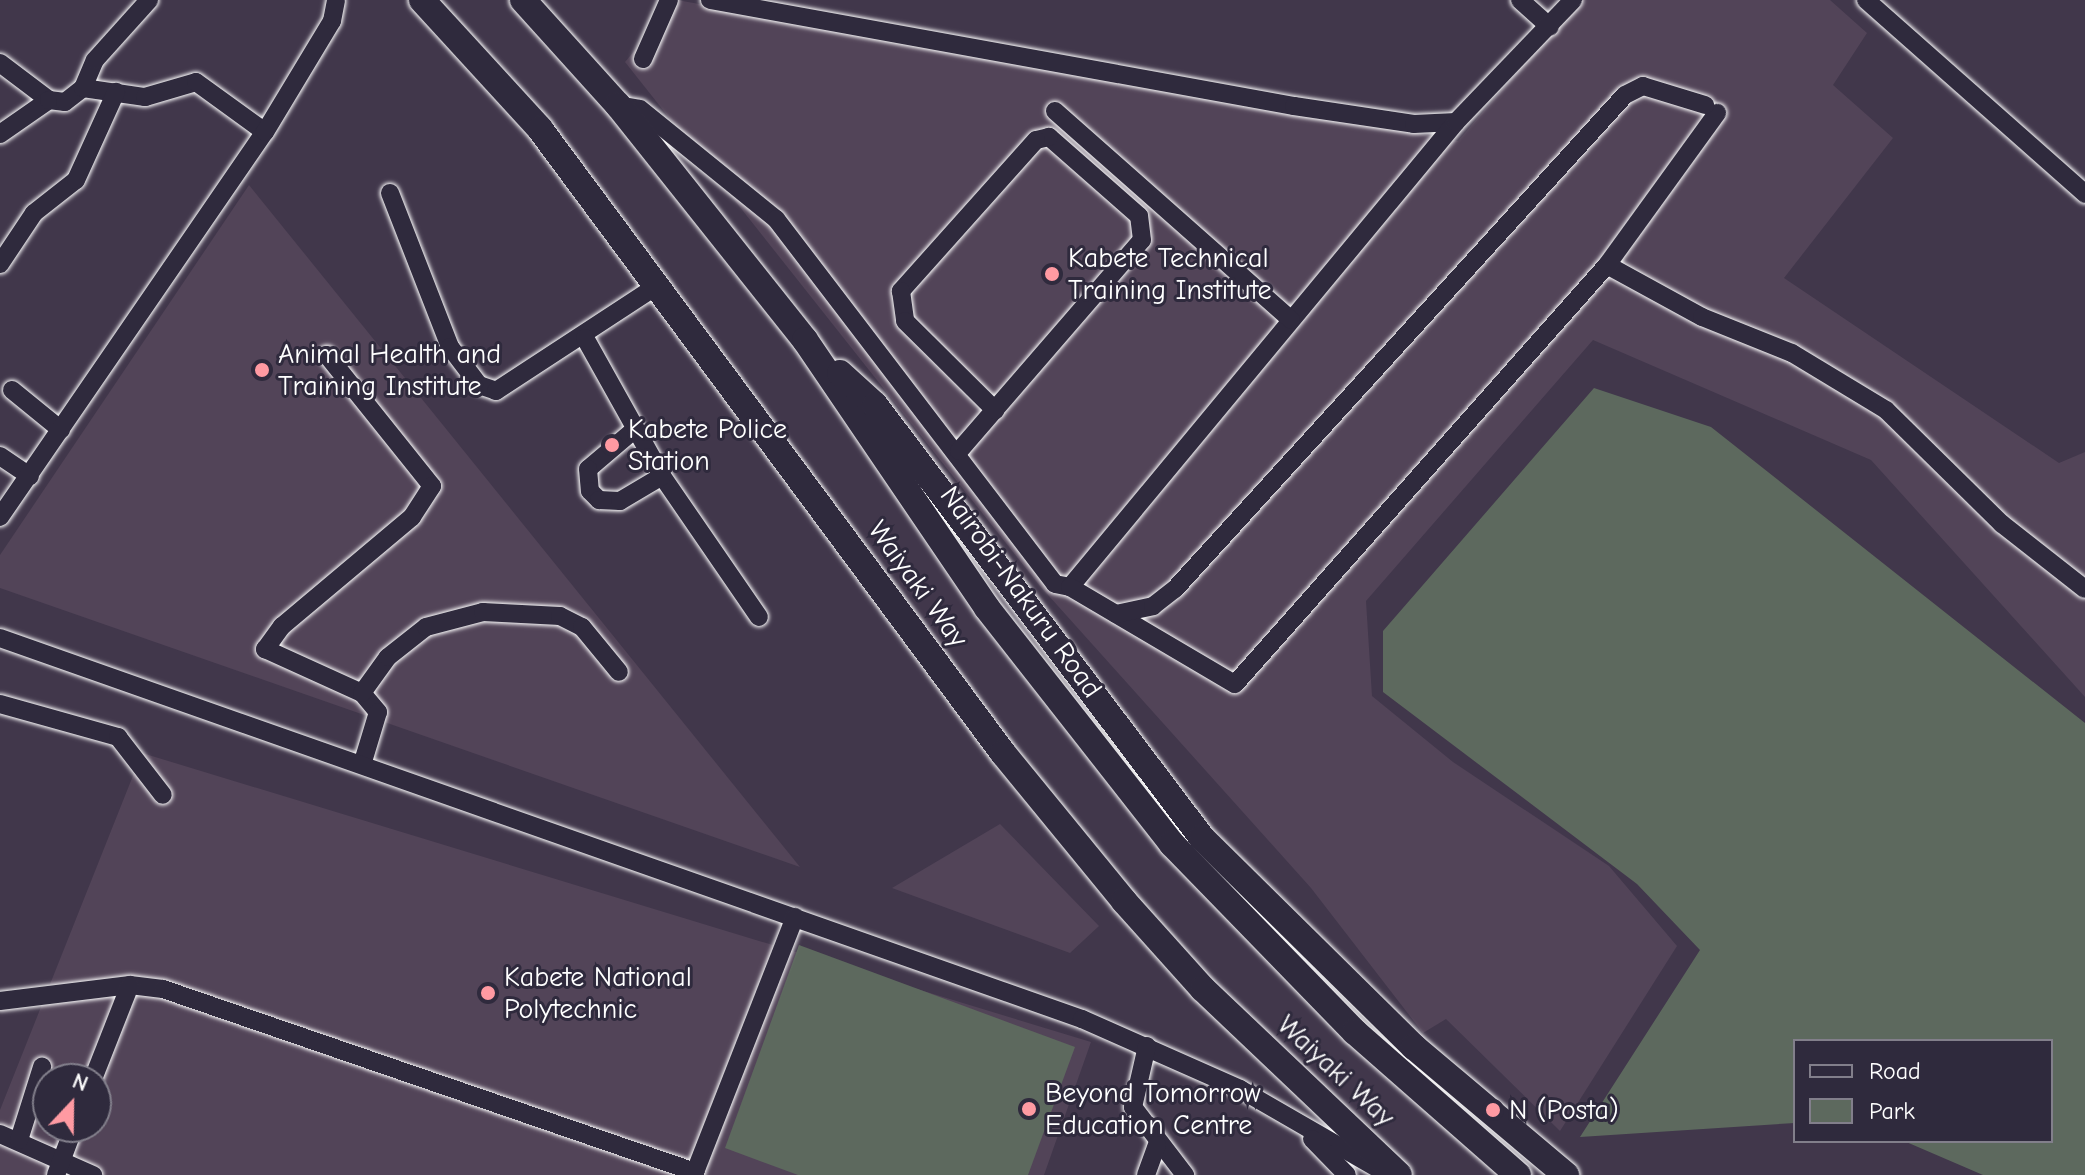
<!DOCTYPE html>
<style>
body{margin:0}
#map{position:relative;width:2085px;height:1175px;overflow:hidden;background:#41374b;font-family:"Comic Neue",sans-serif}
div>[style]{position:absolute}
.built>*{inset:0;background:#524458}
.green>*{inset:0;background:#5d695e}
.roads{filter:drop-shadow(0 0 2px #fff) drop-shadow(0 0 2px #fff)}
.minor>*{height:18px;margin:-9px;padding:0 9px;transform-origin:9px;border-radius:9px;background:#2f2a3d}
.highway>*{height:26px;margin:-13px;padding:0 13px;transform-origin:13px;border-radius:13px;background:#2f2a3d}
.dots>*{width:22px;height:22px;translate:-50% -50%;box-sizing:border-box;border:4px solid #2f2a3d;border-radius:50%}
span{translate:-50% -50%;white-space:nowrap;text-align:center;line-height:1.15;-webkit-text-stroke:6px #2f2a3d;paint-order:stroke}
.poi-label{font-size:28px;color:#fff}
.left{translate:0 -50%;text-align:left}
.street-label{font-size:28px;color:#fff}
.legend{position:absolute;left:1793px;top:1039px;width:260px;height:104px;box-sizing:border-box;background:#2f2a3d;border:2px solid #827f8b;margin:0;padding:10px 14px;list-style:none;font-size:24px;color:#fff}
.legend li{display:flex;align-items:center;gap:16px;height:40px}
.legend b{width:40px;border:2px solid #827f8b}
.north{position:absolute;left:32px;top:1063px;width:80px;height:80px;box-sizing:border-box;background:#2f2a3d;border:2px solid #827f8b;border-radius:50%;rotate:22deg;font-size:22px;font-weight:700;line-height:32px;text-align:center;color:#fff}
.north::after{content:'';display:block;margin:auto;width:28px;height:36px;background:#ff9aa2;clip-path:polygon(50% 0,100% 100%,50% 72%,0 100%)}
</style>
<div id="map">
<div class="built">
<div style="clip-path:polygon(677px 0,1458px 141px,1579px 0,1830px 0,1867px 33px,1833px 85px,1893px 138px,1784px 278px,2059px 463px,2085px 452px,2085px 697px,1871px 460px,1593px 340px,1366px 601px,1372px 696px,1453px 762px,1609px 866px,1677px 946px,1560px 1131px,1446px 1019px,1423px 1033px,1311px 888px,1040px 586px,625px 62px)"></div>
<div style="clip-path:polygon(249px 185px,800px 867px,0 588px,0 555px)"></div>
<div style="clip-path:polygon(evenodd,142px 753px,1091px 1042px,1044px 1175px,0 1175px,0 1110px,142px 753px,48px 1079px,96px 1079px,96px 1127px,48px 1127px,48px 1079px)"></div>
<div style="clip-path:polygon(1000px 824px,1099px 926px,1070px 953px,892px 888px)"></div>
</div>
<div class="green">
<div style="clip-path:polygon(1594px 388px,1711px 427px,2085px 723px,2085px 1175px,1983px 1175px,1904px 1141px,2051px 1141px,2051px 1041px,1795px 1041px,1795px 1123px,1580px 1137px,1700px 950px,1637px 884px,1383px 692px,1383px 631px)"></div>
<div style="clip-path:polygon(799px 945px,1075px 1047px,1028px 1175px,798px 1175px,725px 1148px)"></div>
</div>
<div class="roads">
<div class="minor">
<div style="left:710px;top:0;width:594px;rotate:10.29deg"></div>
<div style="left:1294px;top:106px;width:121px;rotate:8.5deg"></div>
<div style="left:1414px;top:124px;width:42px;rotate:-2.7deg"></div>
<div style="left:1520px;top:0;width:40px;rotate:42deg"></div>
<div style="left:1866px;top:0;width:293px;rotate:41.5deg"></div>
<div style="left:643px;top:59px;width:64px;rotate:-66.2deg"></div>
<div style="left:0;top:63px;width:61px;rotate:37.1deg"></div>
<div style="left:83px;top:88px;width:63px;rotate:8.3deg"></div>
<div style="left:145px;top:97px;width:53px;rotate:-16.4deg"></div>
<div style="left:196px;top:82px;width:85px;rotate:35.9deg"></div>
<div style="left:618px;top:105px;width:22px;rotate:10deg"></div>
<div style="left:640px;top:109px;width:175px;rotate:39deg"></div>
<div style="left:776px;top:219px;width:459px;rotate:52.6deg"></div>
<div style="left:1055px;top:584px;width:15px;rotate:11deg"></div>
<div style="left:1070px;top:587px;width:604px;rotate:-50.3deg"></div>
<div style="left:1456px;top:122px;width:169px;rotate:-46.2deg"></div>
<div style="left:1055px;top:111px;width:315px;rotate:41.5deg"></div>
<div style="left:0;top:134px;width:60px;rotate:-34.8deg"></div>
<div style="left:49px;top:100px;width:16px;rotate:7deg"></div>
<div style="left:65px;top:102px;width:23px;rotate:-38deg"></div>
<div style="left:83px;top:88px;width:30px;rotate:-67deg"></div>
<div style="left:95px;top:60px;width:81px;rotate:-48deg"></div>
<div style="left:390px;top:193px;width:165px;rotate:68.7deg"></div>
<div style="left:450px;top:347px;width:48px;rotate:52.7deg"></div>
<div style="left:479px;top:385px;width:18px;rotate:19deg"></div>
<div style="left:496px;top:391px;width:190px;rotate:-33.2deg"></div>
<div style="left:0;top:264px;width:61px;rotate:-56.3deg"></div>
<div style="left:34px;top:213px;width:53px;rotate:-38.2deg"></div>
<div style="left:76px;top:180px;width:97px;rotate:-65.6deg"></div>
<div style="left:1607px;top:265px;width:108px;rotate:28.7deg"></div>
<div style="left:1702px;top:317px;width:97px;rotate:21.8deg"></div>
<div style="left:1792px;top:353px;width:110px;rotate:31.2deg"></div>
<div style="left:1886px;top:410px;width:163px;rotate:44.5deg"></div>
<div style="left:2002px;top:524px;width:105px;rotate:38.1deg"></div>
<div style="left:585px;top:338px;width:158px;rotate:60.8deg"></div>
<div style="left:662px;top:476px;width:171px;rotate:55.5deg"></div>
<div style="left:327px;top:355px;width:168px;rotate:51.3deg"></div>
<div style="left:432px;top:486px;width:37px;rotate:123deg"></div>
<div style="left:412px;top:517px;width:170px;rotate:140deg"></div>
<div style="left:282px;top:626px;width:29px;rotate:126deg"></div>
<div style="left:265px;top:649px;width:107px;rotate:24.4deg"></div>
<div style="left:362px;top:693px;width:25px;rotate:50deg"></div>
<div style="left:378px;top:712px;width:55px;rotate:106.8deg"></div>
<div style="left:12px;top:390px;width:63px;rotate:39.2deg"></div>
<div style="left:634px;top:430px;width:60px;rotate:139.7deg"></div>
<div style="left:588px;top:469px;width:22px;rotate:85deg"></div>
<div style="left:590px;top:491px;width:13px;rotate:45deg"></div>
<div style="left:599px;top:500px;width:21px;rotate:3deg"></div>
<div style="left:620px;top:501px;width:49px;rotate:-30.8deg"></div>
<div style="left:959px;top:451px;width:279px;rotate:-49.1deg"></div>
<div style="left:1142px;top:240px;width:24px;rotate:-97deg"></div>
<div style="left:1139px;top:216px;width:120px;rotate:-138.7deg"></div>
<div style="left:1049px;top:137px;width:13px;rotate:167deg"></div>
<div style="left:1036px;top:140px;width:203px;rotate:131.8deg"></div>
<div style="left:901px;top:291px;width:30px;rotate:82deg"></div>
<div style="left:905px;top:321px;width:127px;rotate:44.7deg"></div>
<div style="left:0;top:456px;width:36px;rotate:34deg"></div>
<div style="left:0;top:517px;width:467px;rotate:-55.5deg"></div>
<div style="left:265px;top:132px;width:130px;rotate:-58.9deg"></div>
<div style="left:332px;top:21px;width:21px;rotate:-79deg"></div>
<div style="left:1070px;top:587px;width:191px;rotate:30.5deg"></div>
<div style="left:1235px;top:684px;width:560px;rotate:-48.4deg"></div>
<div style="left:1607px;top:265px;width:188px;rotate:-54.1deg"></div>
<div style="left:1116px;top:614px;width:38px;rotate:-12deg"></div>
<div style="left:1153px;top:606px;width:28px;rotate:-38deg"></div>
<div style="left:1175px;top:589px;width:668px;rotate:-47.67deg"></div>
<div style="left:1625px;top:95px;width:20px;rotate:-27deg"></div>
<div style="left:1643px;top:86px;width:65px;rotate:17deg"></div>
<div style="left:0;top:638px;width:1147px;rotate:19.4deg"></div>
<div style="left:1082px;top:1019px;width:173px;rotate:23.9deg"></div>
<div style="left:1240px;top:1089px;width:170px;rotate:30deg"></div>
<div style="left:362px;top:693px;width:44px;rotate:-54.2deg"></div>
<div style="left:388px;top:657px;width:48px;rotate:-38.3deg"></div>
<div style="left:426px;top:627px;width:59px;rotate:-14.7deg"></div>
<div style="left:483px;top:612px;width:77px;rotate:3deg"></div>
<div style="left:560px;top:616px;width:25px;rotate:27deg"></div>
<div style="left:582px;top:627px;width:58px;rotate:50.6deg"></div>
<div style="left:0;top:704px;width:123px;rotate:15.6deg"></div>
<div style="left:118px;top:737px;width:73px;rotate:52.2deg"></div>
<div style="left:0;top:1001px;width:131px;rotate:-7deg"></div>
<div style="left:130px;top:985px;width:33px;rotate:7deg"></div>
<div style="left:163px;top:989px;width:563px;rotate:18.98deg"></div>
<div style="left:695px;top:1172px;width:274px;rotate:-68.6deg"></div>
<div style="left:1147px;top:1046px;width:63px;rotate:102.9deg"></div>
<div style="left:1133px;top:1107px;width:86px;rotate:52.6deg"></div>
<div style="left:93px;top:1079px;width:101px;rotate:-68.5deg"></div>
<div style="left:0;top:1134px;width:102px;rotate:23.8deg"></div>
<div style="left:1312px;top:1139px;width:50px;rotate:45.8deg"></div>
<div style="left:19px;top:1140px;width:77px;rotate:-72.5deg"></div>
<div style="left:56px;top:1175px;width:51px;rotate:-69.4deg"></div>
<div style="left:1146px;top:1175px;width:32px;rotate:-70deg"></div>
</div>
<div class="highway">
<div style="left:422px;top:0;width:175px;rotate:47.5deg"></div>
<div style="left:540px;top:129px;width:777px;rotate:53.43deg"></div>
<div style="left:1003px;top:753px;width:191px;rotate:50.7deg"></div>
<div style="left:1124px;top:901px;width:118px;rotate:48.1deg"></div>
<div style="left:1203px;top:989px;width:270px;rotate:43.5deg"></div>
<div style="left:523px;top:0;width:142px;rotate:47.9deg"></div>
<div style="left:618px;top:105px;width:300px;rotate:51.5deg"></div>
<div style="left:805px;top:340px;width:324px;rotate:55.8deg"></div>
<div style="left:987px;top:608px;width:300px;rotate:51.9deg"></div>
<div style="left:1172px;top:844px;width:262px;rotate:45.8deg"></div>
<div style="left:1355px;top:1032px;width:217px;rotate:41.3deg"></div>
<div style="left:840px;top:373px;width:47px;rotate:42.4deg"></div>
<div style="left:875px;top:405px;width:543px;rotate:52.94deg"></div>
<div style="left:1202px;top:838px;width:298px;rotate:44.6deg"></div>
<div style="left:1414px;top:1047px;width:199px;rotate:40.1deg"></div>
</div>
</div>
<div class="dots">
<div style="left:1052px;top:274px;background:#ff9aa2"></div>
<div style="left:262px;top:370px;background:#ff9aa2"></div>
<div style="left:612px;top:445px;background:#ff9aa2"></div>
<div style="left:488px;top:993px;background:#ff9aa2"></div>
<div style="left:1029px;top:1109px;background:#ff9aa2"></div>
<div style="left:1493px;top:1110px;background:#ff9aa2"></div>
</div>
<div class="poi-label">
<span class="left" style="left:1068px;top:274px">Kabete Technical<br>Training Institute</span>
<span class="left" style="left:278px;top:370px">Animal Health and<br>Training Institute</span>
<span class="left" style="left:628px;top:445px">Kabete Police<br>Station</span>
<span class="left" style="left:504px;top:993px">Kabete National<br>Polytechnic</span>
<span class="left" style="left:1045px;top:1109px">Beyond Tomorrow<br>Education Centre</span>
<span class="left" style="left:1509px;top:1110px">N (Posta)</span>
</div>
<div class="street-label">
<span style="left:918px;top:584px;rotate:54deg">Waiyaki Way</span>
<span style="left:1021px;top:592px;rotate:54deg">Nairobi-Nakuru Road</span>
<span style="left:1336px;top:1071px;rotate:43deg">Waiyaki Way</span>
</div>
<ul class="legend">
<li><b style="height:10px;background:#2f2a3d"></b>Road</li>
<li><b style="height:22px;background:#5d695e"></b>Park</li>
</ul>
<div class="north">N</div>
</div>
